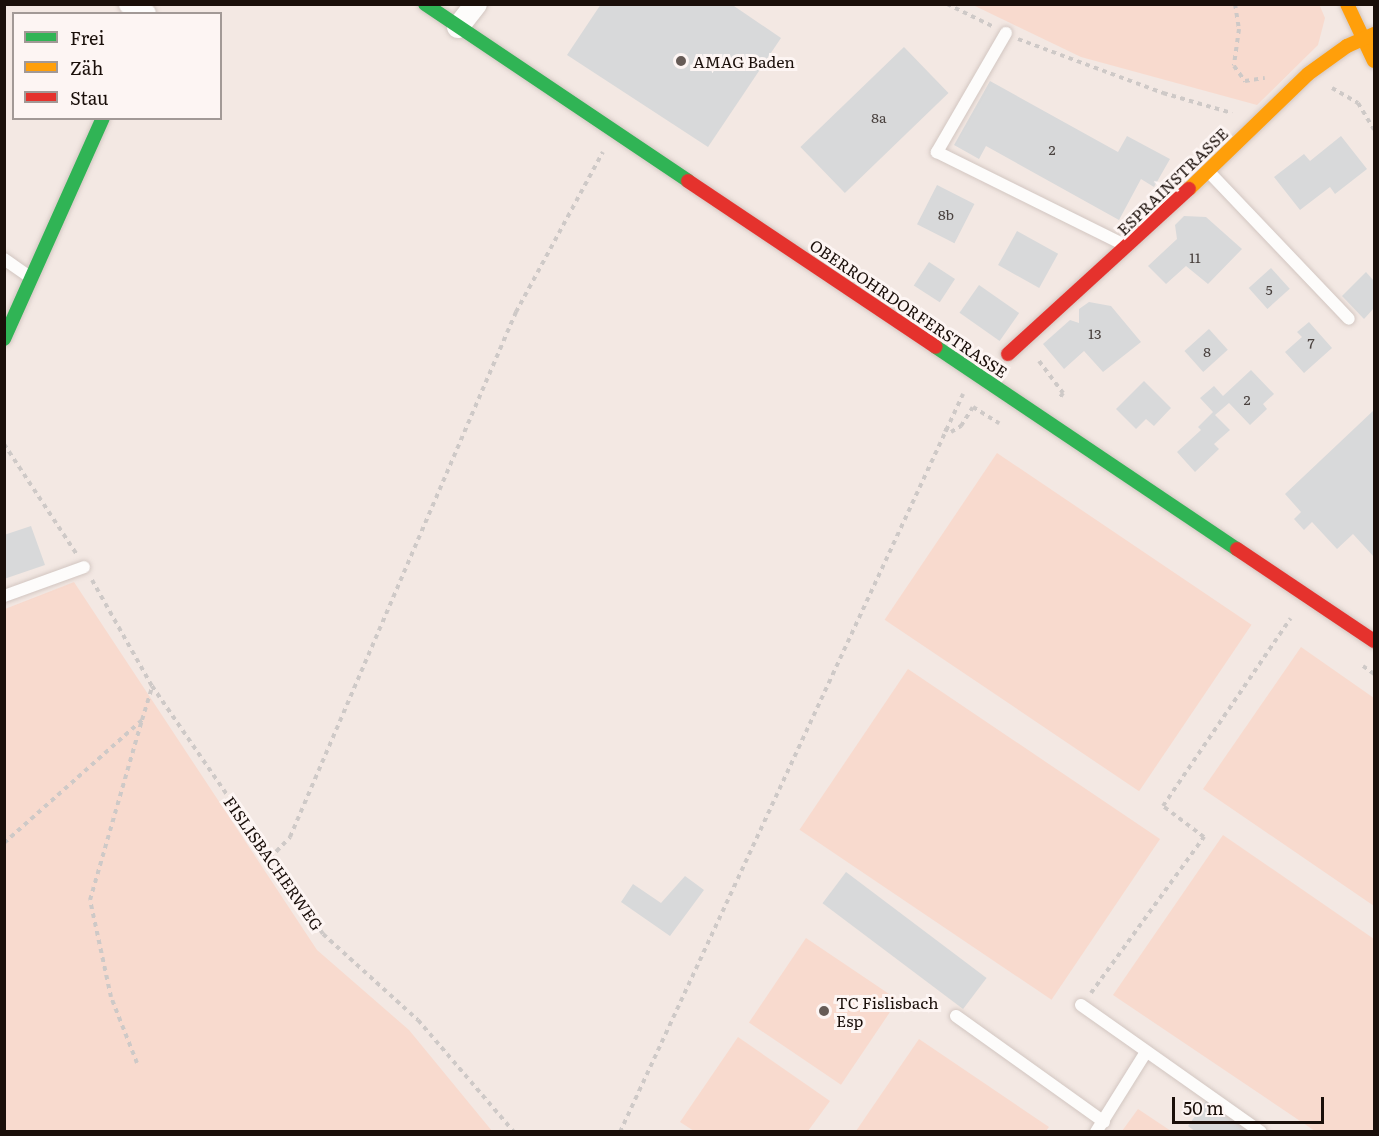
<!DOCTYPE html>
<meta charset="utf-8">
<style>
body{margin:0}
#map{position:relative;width:1379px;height:1136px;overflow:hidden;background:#f3e8e3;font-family:Literata,serif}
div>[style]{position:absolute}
.green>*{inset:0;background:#f8dace;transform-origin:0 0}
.building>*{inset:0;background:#d8d9da;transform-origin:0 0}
.path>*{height:4px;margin-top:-2px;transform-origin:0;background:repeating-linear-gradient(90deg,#cec9c7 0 4.5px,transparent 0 9px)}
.roads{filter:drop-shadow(0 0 2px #d2c6c1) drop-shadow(0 0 2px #d2c6c1)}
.lane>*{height:12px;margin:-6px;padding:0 6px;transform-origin:6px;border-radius:6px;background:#fdfcfb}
.street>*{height:22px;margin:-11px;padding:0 11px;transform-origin:11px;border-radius:11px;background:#fdfcfb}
.fast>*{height:14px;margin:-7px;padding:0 7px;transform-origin:7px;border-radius:7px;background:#30b455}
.slow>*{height:14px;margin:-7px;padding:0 7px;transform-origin:7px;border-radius:7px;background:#ff9f0a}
.jam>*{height:14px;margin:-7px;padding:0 7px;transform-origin:7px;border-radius:7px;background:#e5322d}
.dots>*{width:16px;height:16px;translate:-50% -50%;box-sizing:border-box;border:3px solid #fdf5f3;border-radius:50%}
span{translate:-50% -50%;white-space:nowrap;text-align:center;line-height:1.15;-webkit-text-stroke:6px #fdf5f3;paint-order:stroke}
.number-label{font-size:14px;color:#4a423f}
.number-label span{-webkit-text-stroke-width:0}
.poi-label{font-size:16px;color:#1a0f0a}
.left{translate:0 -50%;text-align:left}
.street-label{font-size:16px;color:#1a0f0a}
.frame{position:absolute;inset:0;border:6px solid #1a0f0a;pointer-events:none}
.legend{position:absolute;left:12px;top:12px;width:210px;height:108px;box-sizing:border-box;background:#fdf5f3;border:2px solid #a29996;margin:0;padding:8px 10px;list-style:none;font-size:18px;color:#1a0f0a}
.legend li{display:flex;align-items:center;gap:12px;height:30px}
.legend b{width:30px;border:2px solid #a29996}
.scale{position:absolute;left:1172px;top:1097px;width:152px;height:27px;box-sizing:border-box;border:3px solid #1a0f0a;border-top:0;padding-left:8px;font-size:18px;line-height:21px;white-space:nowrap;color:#1a0f0a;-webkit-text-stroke:4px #fdf5f3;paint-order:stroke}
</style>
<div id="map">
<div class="green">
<div style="clip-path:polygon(1319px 4px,1325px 18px,1318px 45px,1257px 105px,1081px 57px,973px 5px)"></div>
<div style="left:997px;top:453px;width:307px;height:201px;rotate:34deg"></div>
<div style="clip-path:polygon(74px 582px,317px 950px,409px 1030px,492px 1131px,5px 1131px,5px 609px)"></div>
<div style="clip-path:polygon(1301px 647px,1374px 698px,1374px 906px,1203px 789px)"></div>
<div style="left:908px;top:669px;width:304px;height:194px;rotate:34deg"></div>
<div style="clip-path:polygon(1223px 835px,1374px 939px,1374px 1131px,1315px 1131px,1113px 995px)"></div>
<div style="left:806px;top:938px;width:111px;height:102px;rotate:34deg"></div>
<div style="clip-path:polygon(738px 1037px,830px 1101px,808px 1131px,694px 1131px,680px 1122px)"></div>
<div style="clip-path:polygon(919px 1039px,1049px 1127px,1046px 1131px,856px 1131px)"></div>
<div style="clip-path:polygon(1138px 1109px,1171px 1131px,1122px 1131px)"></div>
</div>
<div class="building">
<div style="clip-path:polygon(601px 4px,731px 4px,781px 38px,708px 147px,567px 55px)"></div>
<div style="left:904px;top:47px;width:64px;height:144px;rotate:46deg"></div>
<div style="clip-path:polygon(990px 81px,1118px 152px,1127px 136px,1170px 159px,1154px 187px,1141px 179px,1119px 220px,986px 146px,979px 159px,954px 145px)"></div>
<div style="clip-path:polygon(1341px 136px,1367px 169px,1335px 194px,1330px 187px,1300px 210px,1274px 177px,1304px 154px,1310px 161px)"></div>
<div style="left:937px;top:185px;width:42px;height:44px;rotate:27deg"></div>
<div style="clip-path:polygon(1184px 216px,1206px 217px,1242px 249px,1208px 284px,1186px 266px,1166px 284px,1148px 266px,1177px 239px,1175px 225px)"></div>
<div style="left:1017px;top:231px;width:47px;height:39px;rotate:29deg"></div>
<div style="left:929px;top:262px;width:31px;height:28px;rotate:33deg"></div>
<div style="left:1271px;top:268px;width:28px;height:30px;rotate:48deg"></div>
<div style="clip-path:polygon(1366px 272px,1374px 281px,1374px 308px,1364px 319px,1342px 296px)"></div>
<div style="left:979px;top:285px;width:49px;height:34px;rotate:35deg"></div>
<div style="clip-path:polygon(1089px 302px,1111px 306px,1141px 342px,1103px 372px,1084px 351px,1064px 369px,1043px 344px,1070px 320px,1079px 323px,1079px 309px)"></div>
<div style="clip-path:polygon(1309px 322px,1332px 348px,1304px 373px,1285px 352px,1302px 337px,1297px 332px)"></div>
<div style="left:1209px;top:329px;width:28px;height:33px;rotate:48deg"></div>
<div style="clip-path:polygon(1251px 370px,1274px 394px,1263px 404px,1267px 409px,1250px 425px,1229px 403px,1215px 415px,1230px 430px,1214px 444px,1219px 449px,1195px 472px,1177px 452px,1201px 430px,1198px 427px,1213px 412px,1200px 398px,1214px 386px,1223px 396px)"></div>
<div style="clip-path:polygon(1144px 381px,1171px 408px,1154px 426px,1146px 419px,1136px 429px,1116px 409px)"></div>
<div style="clip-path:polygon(1374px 410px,1374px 557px,1353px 534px,1337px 549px,1312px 522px,1304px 530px,1294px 519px,1301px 512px,1285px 494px)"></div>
<div style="clip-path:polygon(31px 526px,45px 565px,4px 579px,4px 535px)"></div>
<div style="left:846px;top:872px;width:176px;height:39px;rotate:37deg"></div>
<div style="clip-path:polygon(685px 876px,704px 890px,670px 936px,621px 902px,633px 884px,661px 903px)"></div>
<div style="clip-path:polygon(1206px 1101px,1250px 1132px,1196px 1132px,1188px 1126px)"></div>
</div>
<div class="path">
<div style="left:947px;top:4px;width:50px;rotate:26.1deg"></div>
<div style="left:1235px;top:4px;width:25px;rotate:81deg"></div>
<div style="left:1239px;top:29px;width:37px;rotate:98deg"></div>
<div style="left:1234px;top:66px;width:19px;rotate:54deg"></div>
<div style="left:1245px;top:81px;width:20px;rotate:-9deg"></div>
<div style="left:1018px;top:39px;width:155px;rotate:20.4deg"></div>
<div style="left:1163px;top:93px;width:72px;rotate:16.2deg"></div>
<div style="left:1332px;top:88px;width:30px;rotate:30deg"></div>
<div style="left:1358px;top:103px;width:31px;rotate:59deg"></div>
<div style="left:1039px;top:361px;width:40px;rotate:53deg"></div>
<div style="left:1063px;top:393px;width:7px;rotate:124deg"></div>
<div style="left:944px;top:429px;width:8px;rotate:23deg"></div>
<div style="left:951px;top:432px;width:12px;rotate:-31deg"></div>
<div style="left:961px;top:426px;width:22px;rotate:-58deg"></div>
<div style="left:973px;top:407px;width:31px;rotate:32deg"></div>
<div style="left:4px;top:444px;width:131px;rotate:56.6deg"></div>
<div style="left:92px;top:580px;width:122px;rotate:60.5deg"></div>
<div style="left:152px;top:686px;width:301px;rotate:55.4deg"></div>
<div style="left:323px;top:934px;width:128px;rotate:42.2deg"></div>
<div style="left:418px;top:1020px;width:148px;rotate:49.4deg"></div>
<div style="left:1363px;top:666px;width:14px;rotate:36deg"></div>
<div style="left:4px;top:843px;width:185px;rotate:-41.7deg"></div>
<div style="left:142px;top:720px;width:34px;rotate:-73deg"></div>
<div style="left:270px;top:858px;width:29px;rotate:-46deg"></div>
<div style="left:290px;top:837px;width:572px;rotate:-66.71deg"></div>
<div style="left:516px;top:312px;width:182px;rotate:-61.5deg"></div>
<div style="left:1091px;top:993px;width:193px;rotate:-54.1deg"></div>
<div style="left:1204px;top:837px;width:51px;rotate:-142.9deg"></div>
<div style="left:1163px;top:806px;width:227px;rotate:-55.8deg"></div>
<div style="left:137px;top:1063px;width:71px;rotate:-111.5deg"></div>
<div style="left:111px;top:997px;width:99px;rotate:-102.2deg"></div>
<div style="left:90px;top:900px;width:187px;rotate:-73.9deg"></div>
<div style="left:620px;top:1132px;width:814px;rotate:-65.07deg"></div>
</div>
<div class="roads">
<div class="lane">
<div style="left:1006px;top:33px;width:138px;rotate:120.1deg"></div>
<div style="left:937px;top:152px;width:211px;rotate:26.4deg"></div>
<div style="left:1208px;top:171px;width:204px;rotate:46.4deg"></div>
<div style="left:4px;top:259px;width:33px;rotate:35deg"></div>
<div style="left:4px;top:596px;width:85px;rotate:-19.9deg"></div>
<div style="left:1081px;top:1005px;width:220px;rotate:35.2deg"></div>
<div style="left:956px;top:1016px;width:182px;rotate:35.6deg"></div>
<div style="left:1096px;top:1132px;width:94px;rotate:-58deg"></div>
</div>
<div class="street">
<div style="left:130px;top:4px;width:18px;rotate:34deg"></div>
<div style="left:458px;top:27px;width:29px;rotate:-52deg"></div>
</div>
<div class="fast">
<div style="left:425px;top:4px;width:317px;rotate:33.9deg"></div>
<div style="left:4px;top:339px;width:242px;rotate:-65.9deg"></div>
<div style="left:936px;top:347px;width:362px;rotate:33.9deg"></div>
</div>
<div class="slow">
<div style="left:1347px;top:4px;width:63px;rotate:64.7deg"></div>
<div style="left:1189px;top:189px;width:165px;rotate:-44deg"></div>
<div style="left:1308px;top:74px;width:48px;rotate:-35.7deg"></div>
<div style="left:1347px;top:46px;width:30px;rotate:-24deg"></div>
</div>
<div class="jam">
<div style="left:688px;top:181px;width:298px;rotate:33.8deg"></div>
<div style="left:1008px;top:354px;width:245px;rotate:-42.4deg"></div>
<div style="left:1237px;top:549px;width:165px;rotate:33.9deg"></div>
</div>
</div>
<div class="dots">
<div style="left:681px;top:61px;background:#665b56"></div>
<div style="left:824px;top:1011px;background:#665b56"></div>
</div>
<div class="number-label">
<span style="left:879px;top:117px">8a</span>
<span style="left:1052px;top:149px">2</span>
<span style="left:946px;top:214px">8b</span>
<span style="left:1195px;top:257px">11</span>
<span style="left:1269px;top:289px">5</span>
<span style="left:1095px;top:333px">13</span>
<span style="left:1311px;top:342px">7</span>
<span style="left:1207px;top:351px">8</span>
<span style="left:1247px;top:399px">2</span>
</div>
<div class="poi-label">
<span class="left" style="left:693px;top:61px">AMAG Baden</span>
<span class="left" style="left:836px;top:1011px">TC Fislisbach<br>Esp</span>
</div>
<div class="street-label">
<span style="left:1172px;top:181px;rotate:-44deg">ESPRAINSTRASSE</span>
<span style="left:909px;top:308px;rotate:34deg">OBERROHRDORFERSTRASSE</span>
<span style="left:274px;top:863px;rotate:55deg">FISLISBACHERWEG</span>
</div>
<div class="frame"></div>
<ul class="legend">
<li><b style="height:8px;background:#30b455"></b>Frei</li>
<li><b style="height:8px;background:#ff9f0a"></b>Zäh</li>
<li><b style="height:8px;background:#e5322d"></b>Stau</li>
</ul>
<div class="scale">50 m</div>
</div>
